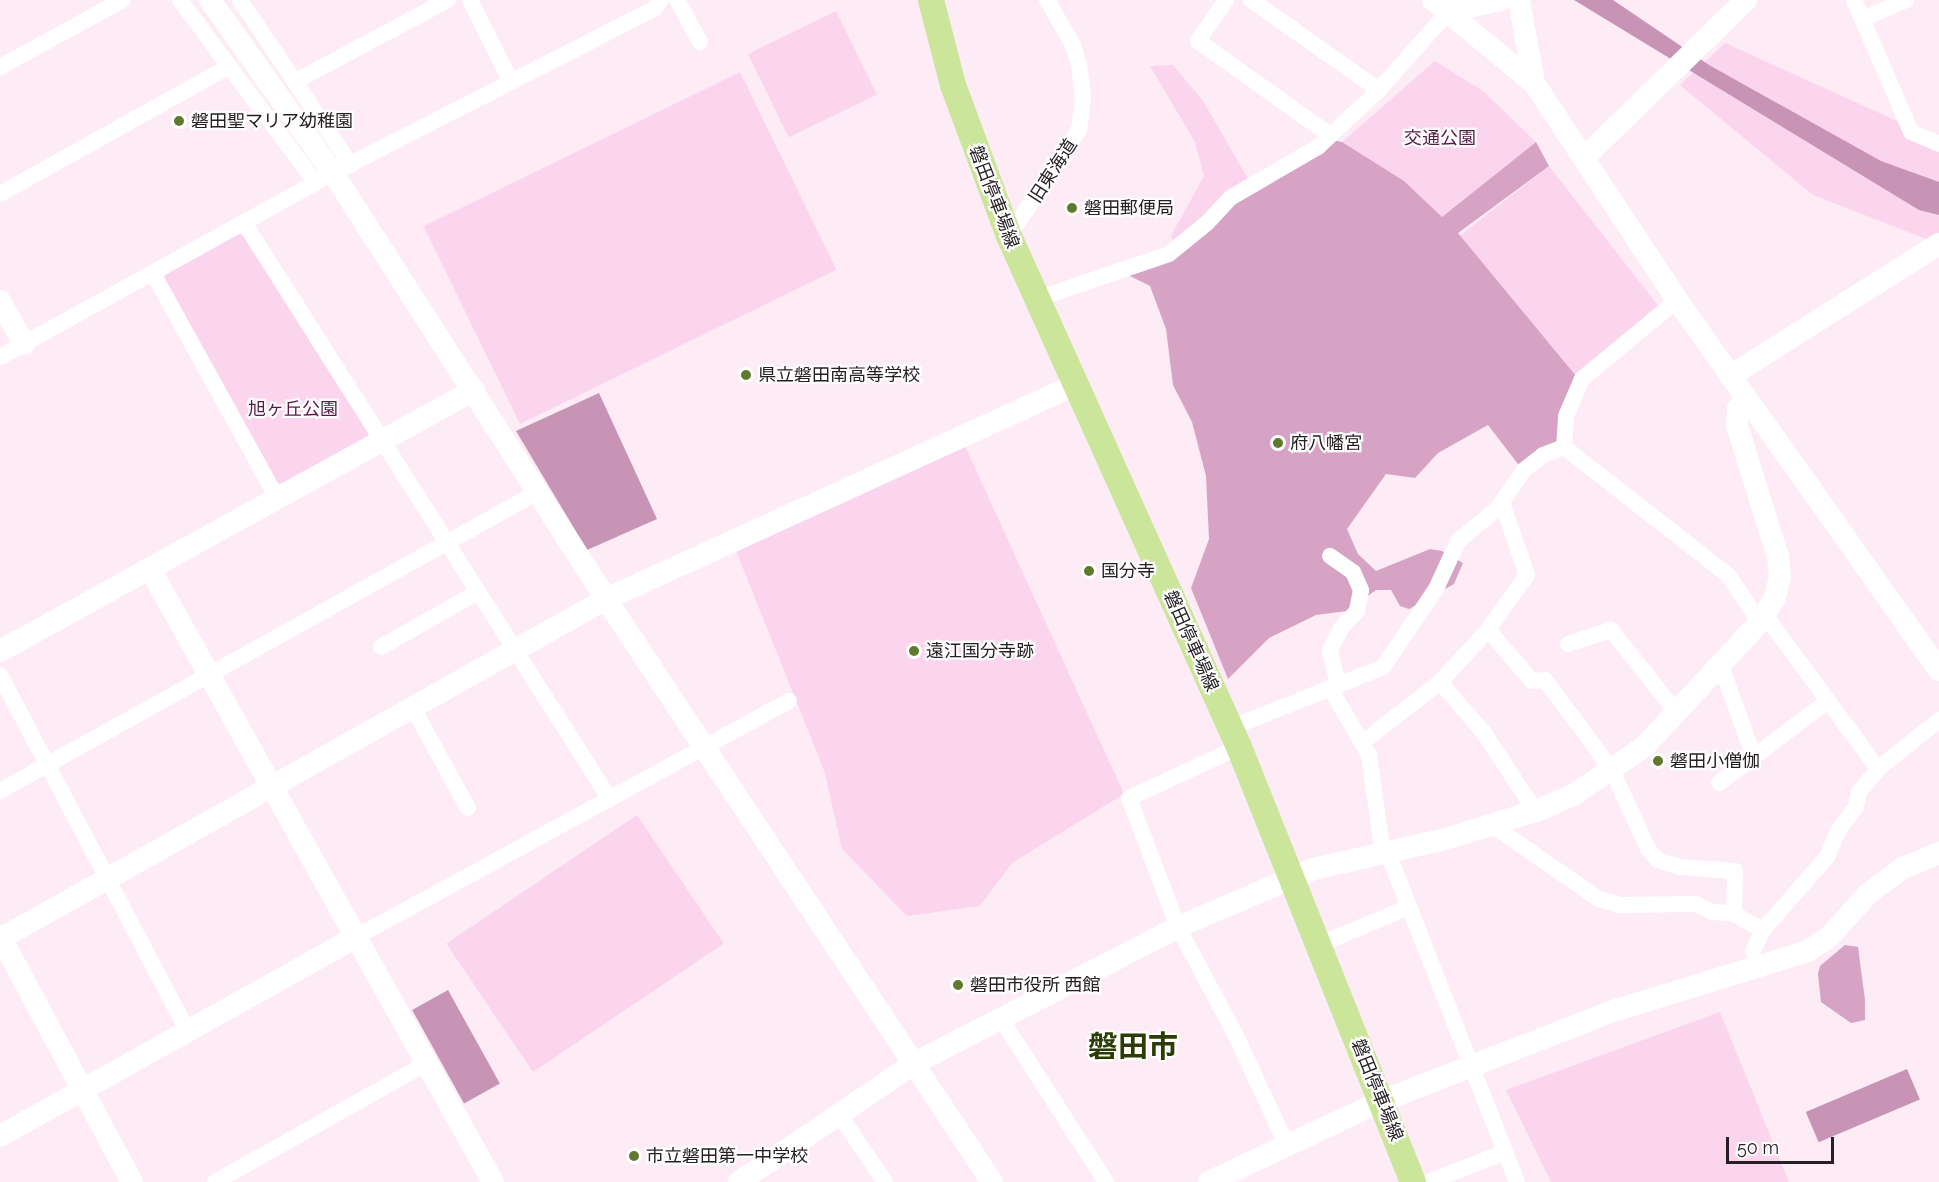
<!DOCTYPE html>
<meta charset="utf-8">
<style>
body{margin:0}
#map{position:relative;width:1939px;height:1182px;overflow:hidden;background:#fdebf6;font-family:Raleway,"Noto Sans JP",sans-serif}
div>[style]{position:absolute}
.green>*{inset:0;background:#fbd5ed;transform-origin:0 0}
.forest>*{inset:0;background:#d7a3c5}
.water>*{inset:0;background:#c794b5;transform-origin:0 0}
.street>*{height:16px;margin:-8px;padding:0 8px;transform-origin:8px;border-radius:8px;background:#fff}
.secondary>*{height:22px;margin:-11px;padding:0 11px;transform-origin:11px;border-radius:11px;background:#fff}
.primary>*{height:26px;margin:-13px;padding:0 13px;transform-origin:13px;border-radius:13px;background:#cbe69a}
.dots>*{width:16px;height:16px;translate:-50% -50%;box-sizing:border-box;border:3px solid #fefefe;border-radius:50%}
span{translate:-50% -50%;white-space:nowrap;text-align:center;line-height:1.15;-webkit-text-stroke:4.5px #fefefe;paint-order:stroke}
.poi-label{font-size:18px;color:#262024}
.left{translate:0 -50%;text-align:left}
.park-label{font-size:18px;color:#571a46}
.street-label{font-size:18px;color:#262024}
.town-label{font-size:30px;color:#2b3c04;font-weight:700}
.scale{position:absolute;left:1726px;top:1137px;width:108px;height:27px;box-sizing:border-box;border:3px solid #262024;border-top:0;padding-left:8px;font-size:18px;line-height:21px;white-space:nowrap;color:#262024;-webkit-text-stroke:4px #fefefe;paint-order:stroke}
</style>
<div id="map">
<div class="green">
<div style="left:836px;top:11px;width:93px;height:98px;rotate:64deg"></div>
<div style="clip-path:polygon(1725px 43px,1939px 140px,1939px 244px,1813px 195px,1680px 85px)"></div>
<div style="clip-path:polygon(1435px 61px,1483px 91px,1536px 142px,1442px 217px,1342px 142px)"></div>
<div style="clip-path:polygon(1173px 65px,1203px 101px,1250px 182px,1176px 246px,1171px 236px,1204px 176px,1195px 142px,1150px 66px)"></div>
<div style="left:740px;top:72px;width:220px;height:352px;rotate:64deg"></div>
<div style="left:1549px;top:166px;width:180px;height:113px;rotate:52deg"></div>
<div style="clip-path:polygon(239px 234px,247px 237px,369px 434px,367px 439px,280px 484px,274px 482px,164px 281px,165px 273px)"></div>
<div style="clip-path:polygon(965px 446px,1124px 794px,1012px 863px,980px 906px,907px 916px,842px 849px,824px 770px,736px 551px)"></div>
<div style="left:637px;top:815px;width:155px;height:230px;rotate:56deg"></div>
<div style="clip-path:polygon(1720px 1012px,1789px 1182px,1551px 1182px,1506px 1090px)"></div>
</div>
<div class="forest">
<div style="clip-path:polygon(1327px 139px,1342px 142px,1404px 181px,1442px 217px,1536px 142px,1549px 166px,1458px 233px,1576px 376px,1564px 447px,1543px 455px,1528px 477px,1488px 425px,1438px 453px,1415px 478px,1386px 474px,1347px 529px,1358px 554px,1376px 571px,1430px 549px,1442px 551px,1463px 563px,1454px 584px,1409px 609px,1400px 606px,1391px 590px,1376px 590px,1347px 611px,1316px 615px,1269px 638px,1228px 679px,1191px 588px,1209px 539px,1206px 476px,1192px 422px,1173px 385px,1166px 329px,1150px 286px,1120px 271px,1166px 251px,1242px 187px)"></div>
<div style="clip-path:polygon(1845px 945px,1858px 947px,1865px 1000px,1865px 1020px,1851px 1023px,1821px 1002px,1818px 974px,1820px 966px)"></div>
</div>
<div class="water">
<div style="clip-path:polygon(1574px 0,1613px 0,1709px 65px,1881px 161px,1939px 182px,1939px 215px,1919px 210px)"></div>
<div style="clip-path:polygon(599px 393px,657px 519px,587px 550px,516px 431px)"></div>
<div style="left:448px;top:990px;width:107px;height:41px;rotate:61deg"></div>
<div style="left:1907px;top:1069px;width:33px;height:110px;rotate:67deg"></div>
</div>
<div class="street">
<div style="left:180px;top:0;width:228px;rotate:53.4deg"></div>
<div style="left:240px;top:0;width:199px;rotate:56.1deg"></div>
<div style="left:470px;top:0;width:89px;rotate:63.4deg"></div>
<div style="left:677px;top:0;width:48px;rotate:61.3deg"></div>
<div style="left:1226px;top:0;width:50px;rotate:124.3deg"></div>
<div style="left:1198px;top:41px;width:162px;rotate:35.5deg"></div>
<div style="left:1251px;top:0;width:156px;rotate:35.1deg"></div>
<div style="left:1854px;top:0;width:144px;rotate:66.6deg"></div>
<div style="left:1911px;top:132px;width:30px;rotate:23deg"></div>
<div style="left:1863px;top:19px;width:47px;rotate:-23.8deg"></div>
<div style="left:0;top:67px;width:140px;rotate:-28.6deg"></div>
<div style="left:296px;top:81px;width:172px;rotate:-28.1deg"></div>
<div style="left:0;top:194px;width:261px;rotate:-29.1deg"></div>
<div style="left:245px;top:224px;width:680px;rotate:57.62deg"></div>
<div style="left:1009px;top:236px;width:127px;rotate:-56.6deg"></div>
<div style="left:1079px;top:130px;width:33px;rotate:-83deg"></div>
<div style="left:1083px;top:97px;width:32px;rotate:-97deg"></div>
<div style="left:1079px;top:65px;width:21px;rotate:-107deg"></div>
<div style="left:1073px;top:45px;width:52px;rotate:-120deg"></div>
<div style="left:154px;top:275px;width:257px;rotate:61.1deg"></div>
<div style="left:1037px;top:299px;width:139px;rotate:-18.8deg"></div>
<div style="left:1169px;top:254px;width:49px;rotate:-39.2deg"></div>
<div style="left:1207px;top:223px;width:34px;rotate:-47deg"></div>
<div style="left:1230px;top:198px;width:102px;rotate:-30.1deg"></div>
<div style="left:1318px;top:147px;width:83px;rotate:-43.1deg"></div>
<div style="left:1379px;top:90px;width:106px;rotate:-48.5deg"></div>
<div style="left:0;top:357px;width:380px;rotate:-28.9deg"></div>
<div style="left:333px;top:173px;width:360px;rotate:-27.1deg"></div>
<div style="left:654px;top:9px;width:11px;rotate:-52deg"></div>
<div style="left:1564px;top:447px;width:31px;rotate:-86deg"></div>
<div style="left:1566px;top:416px;width:40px;rotate:-66.6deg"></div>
<div style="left:1582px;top:379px;width:124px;rotate:-39.7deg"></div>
<div style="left:1330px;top:556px;width:28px;rotate:35deg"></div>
<div style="left:1353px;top:572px;width:20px;rotate:66deg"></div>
<div style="left:1361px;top:590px;width:21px;rotate:101deg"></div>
<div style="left:1357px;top:611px;width:22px;rotate:133deg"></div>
<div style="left:1342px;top:627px;width:26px;rotate:118deg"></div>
<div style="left:1330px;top:650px;width:36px;rotate:77deg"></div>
<div style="left:1765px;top:615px;width:191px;rotate:53.7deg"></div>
<div style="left:1488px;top:630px;width:67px;rotate:49.2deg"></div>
<div style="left:1532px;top:681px;width:13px;rotate:-4deg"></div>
<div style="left:1545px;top:680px;width:112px;rotate:53.3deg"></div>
<div style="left:1612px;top:770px;width:87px;rotate:65.5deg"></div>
<div style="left:1648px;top:849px;width:15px;rotate:48deg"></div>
<div style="left:1658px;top:860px;width:23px;rotate:18deg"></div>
<div style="left:1680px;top:867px;width:55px;rotate:4.2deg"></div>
<div style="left:1735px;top:871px;width:43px;rotate:91.3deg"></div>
<div style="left:1568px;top:644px;width:45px;rotate:-18deg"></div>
<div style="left:1611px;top:630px;width:106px;rotate:51.5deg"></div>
<div style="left:381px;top:647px;width:112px;rotate:-29.6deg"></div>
<div style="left:1721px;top:666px;width:97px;rotate:70.1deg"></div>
<div style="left:0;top:675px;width:403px;rotate:62.2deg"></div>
<div style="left:1440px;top:682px;width:67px;rotate:49.2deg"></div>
<div style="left:1484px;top:733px;width:93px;rotate:56.8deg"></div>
<div style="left:1330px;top:688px;width:78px;rotate:59.8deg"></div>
<div style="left:1369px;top:755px;width:100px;rotate:82deg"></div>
<div style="left:413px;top:708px;width:114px;rotate:61.2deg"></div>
<div style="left:1230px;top:728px;width:165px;rotate:-21.7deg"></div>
<div style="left:1383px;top:667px;width:94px;rotate:-55.8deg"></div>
<div style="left:1436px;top:589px;width:53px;rotate:-65.4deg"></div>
<div style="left:1458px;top:541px;width:50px;rotate:-39.4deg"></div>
<div style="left:1497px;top:509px;width:47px;rotate:-55.3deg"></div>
<div style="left:1524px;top:470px;width:24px;rotate:-38deg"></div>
<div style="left:1543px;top:455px;width:22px;rotate:-21deg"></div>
<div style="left:1564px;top:447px;width:208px;rotate:38deg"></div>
<div style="left:1728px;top:575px;width:57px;rotate:55.8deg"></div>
<div style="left:1363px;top:742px;width:98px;rotate:-37.9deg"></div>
<div style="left:1440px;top:682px;width:71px;rotate:-47.3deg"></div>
<div style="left:1488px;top:630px;width:67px;rotate:-54.7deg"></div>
<div style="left:1527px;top:575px;width:76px;rotate:-109.1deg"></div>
<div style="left:1239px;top:747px;width:121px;rotate:155.1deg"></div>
<div style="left:1129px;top:798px;width:138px;rotate:69.2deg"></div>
<div style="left:1178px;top:927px;width:123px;rotate:62deg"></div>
<div style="left:1236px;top:1036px;width:118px;rotate:65deg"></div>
<div style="left:1719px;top:783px;width:136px;rotate:-37deg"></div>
<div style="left:0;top:791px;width:616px;rotate:-29.06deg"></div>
<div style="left:1492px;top:825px;width:130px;rotate:34.7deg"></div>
<div style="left:1599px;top:899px;width:22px;rotate:16deg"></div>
<div style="left:1620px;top:905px;width:75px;rotate:-0.8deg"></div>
<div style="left:1695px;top:904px;width:20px;rotate:24deg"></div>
<div style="left:1713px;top:912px;width:21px;rotate:5deg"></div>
<div style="left:1734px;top:914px;width:33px;rotate:29deg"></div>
<div style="left:1388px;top:853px;width:353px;rotate:68.6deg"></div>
<div style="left:356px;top:937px;width:493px;rotate:-28.6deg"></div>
<div style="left:1318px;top:945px;width:99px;rotate:-22.7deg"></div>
<div style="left:1753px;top:951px;width:23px;rotate:-65deg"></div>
<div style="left:1763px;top:930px;width:97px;rotate:-48.8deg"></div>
<div style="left:1827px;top:857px;width:28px;rotate:-67deg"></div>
<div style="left:1838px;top:831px;width:30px;rotate:-53deg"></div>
<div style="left:1856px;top:807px;width:15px;rotate:-79deg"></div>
<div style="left:1859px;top:792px;width:30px;rotate:-50deg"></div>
<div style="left:1878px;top:769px;width:78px;rotate:-38.8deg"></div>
<div style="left:1001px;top:1019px;width:194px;rotate:57.2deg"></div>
<div style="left:840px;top:1116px;width:80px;rotate:55.7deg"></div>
<div style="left:215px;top:1182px;width:241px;rotate:-29.3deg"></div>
<div style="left:1429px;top:1182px;width:82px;rotate:-21.5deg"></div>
</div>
<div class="secondary">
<div style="left:210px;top:0;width:212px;rotate:54.6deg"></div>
<div style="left:333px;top:173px;width:506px;rotate:57.35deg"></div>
<div style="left:606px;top:599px;width:699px;rotate:56.49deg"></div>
<div style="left:1433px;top:0;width:131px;rotate:39.4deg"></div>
<div style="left:1534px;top:83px;width:260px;rotate:56.6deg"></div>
<div style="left:1677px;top:300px;width:453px;rotate:54.7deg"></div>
<div style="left:1519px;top:0;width:84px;rotate:79.8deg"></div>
<div style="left:1449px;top:11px;width:53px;rotate:-11.9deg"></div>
<div style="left:1585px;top:157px;width:225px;rotate:-44.3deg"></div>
<div style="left:0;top:301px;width:49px;rotate:60.8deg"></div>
<div style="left:1730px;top:376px;width:247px;rotate:-32.3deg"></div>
<div style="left:150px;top:569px;width:702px;rotate:60.77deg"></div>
<div style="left:0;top:651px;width:541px;rotate:-28.84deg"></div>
<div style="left:0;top:936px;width:279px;rotate:61.8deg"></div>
<div style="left:0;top:939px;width:695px;rotate:-29.29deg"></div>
<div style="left:606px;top:599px;width:516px;rotate:-24.53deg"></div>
<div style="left:0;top:1136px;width:408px;rotate:-29.2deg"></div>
<div style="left:739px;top:1182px;width:210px;rotate:-34.1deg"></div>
<div style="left:913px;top:1064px;width:298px;rotate:-27.3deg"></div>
<div style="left:1178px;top:927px;width:147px;rotate:-23.2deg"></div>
<div style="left:1313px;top:869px;width:136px;rotate:-12.7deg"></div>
<div style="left:1446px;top:839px;width:97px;rotate:-17.3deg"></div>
<div style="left:1539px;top:810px;width:39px;rotate:-24deg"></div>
<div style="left:1575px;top:794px;width:85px;rotate:-34.4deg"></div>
<div style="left:1645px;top:746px;width:169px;rotate:-47.2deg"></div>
<div style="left:1760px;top:622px;width:26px;rotate:-58deg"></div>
<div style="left:1774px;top:600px;width:23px;rotate:-75deg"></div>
<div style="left:1780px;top:578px;width:21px;rotate:-95deg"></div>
<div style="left:1778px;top:557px;width:138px;rotate:-107.3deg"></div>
<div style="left:1737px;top:425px;width:16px;rotate:-86deg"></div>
<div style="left:1738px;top:409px;width:14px;rotate:-54deg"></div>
<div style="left:1209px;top:1182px;width:191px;rotate:-25.1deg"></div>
<div style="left:1382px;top:1101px;width:245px;rotate:-21.3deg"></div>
<div style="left:1610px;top:1012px;width:207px;rotate:-17.1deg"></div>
<div style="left:1808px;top:951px;width:27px;rotate:-34deg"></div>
<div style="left:1830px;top:936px;width:57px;rotate:-47.9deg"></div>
<div style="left:1868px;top:894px;width:41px;rotate:-37.1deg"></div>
<div style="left:1901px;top:869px;width:41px;rotate:-22.8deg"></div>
</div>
<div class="primary">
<div style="left:931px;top:0;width:88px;rotate:75.5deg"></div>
<div style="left:953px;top:85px;width:161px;rotate:69.7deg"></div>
<div style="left:1009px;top:236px;width:560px;rotate:65.77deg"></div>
<div style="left:1239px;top:747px;width:469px;rotate:68.2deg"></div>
</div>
<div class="dots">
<div style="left:179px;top:121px;background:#5f7a2e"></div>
<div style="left:1072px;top:208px;background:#5f7a2e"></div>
<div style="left:746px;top:375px;background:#5f7a2e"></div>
<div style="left:1278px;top:443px;background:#5f7a2e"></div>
<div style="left:1089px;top:571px;background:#5f7a2e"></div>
<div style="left:914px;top:651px;background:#5f7a2e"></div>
<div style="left:1658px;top:761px;background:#5f7a2e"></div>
<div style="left:958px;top:985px;background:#5f7a2e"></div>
<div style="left:634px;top:1156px;background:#5f7a2e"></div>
</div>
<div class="poi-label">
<span class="left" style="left:191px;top:121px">磐田聖マリア幼稚園</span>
<span class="left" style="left:1084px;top:208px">磐田郵便局</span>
<span class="left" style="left:758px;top:375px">県立磐田南高等学校</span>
<span class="left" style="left:1290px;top:443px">府八幡宮</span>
<span class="left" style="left:1101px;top:571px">国分寺</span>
<span class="left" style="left:926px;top:651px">遠江国分寺跡</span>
<span class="left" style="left:1670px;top:761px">磐田小僧伽</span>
<span class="left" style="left:970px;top:985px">磐田市役所 西館</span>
<span class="left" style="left:646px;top:1156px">市立磐田第一中学校</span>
</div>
<div class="park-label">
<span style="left:1440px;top:138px">交通公園</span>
<span style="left:293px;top:409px">旭ヶ丘公園</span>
</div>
<div class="street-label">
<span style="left:1053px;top:171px;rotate:-57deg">旧東海道</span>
<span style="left:994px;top:197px;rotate:69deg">磐田停車場線</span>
<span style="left:1191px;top:641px;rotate:66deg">磐田停車場線</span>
<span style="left:1377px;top:1090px;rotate:68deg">磐田停車場線</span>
</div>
<div class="town-label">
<span style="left:1133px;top:1047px">磐田市</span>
</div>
<div class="scale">50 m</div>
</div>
